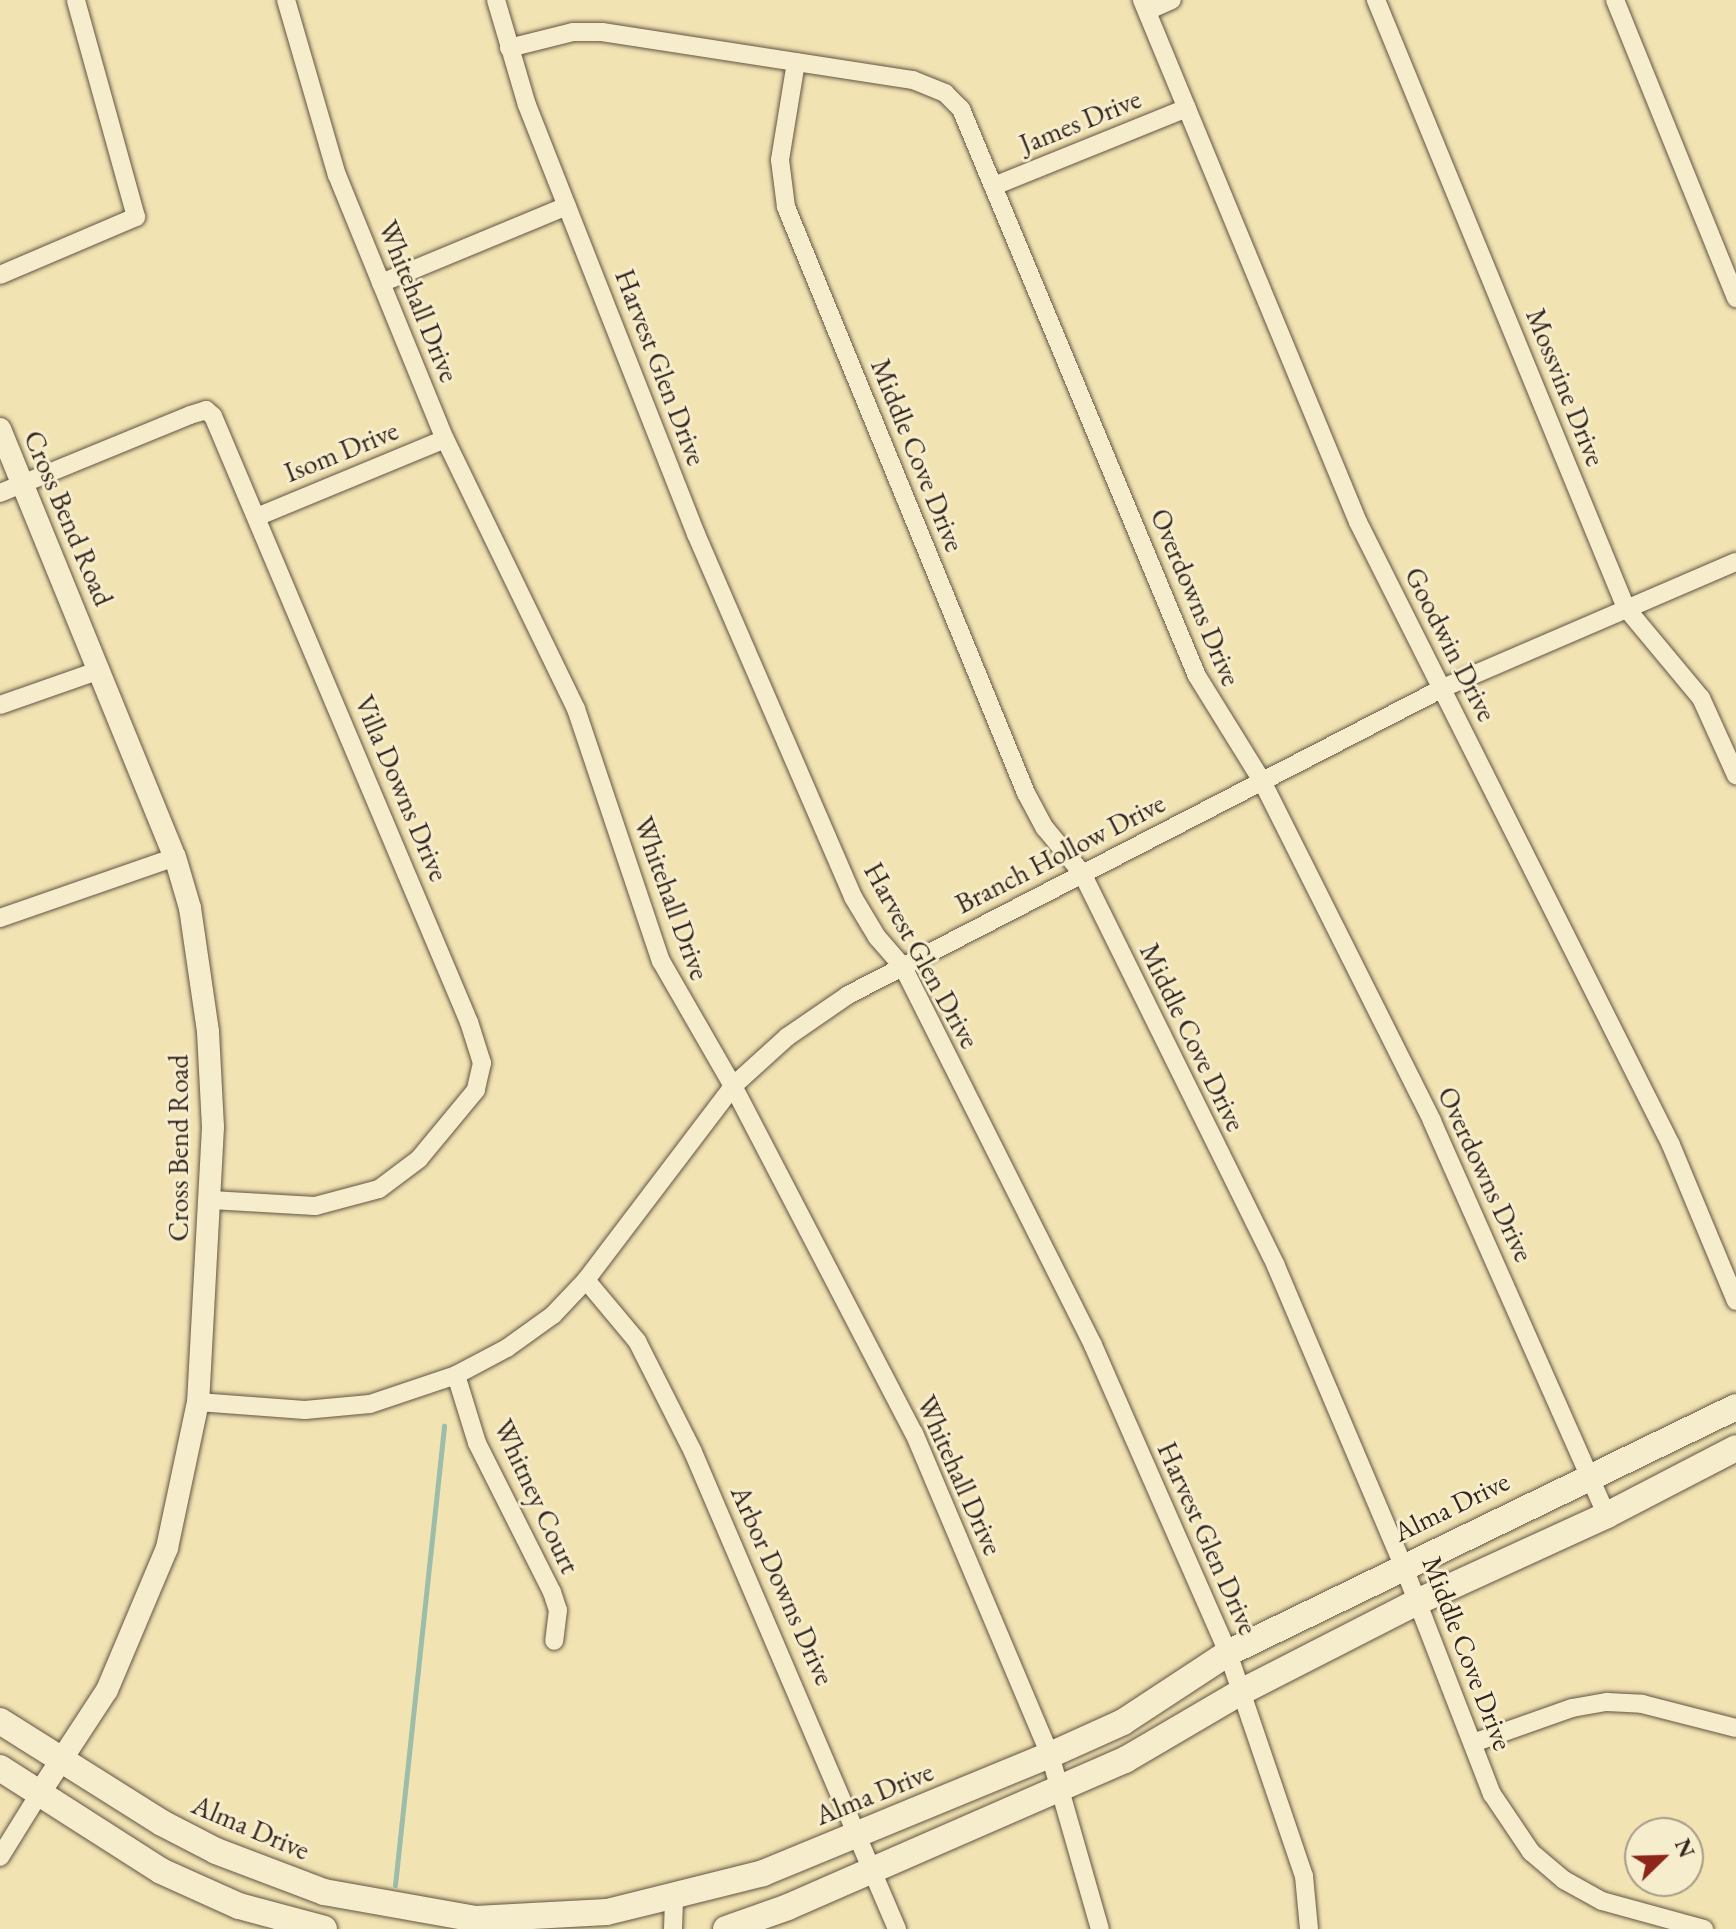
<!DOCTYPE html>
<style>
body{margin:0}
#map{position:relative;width:1736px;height:1929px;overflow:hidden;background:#f1e3b2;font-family:"EB Garamond",serif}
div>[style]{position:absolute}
.stream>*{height:5px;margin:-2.5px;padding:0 2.5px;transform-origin:2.5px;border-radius:2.5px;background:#9bbeaa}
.roads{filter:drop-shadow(0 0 2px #635544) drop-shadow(0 0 2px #635544)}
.minor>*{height:18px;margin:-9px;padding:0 9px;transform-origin:9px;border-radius:9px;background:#f6edcd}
.tertiary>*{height:22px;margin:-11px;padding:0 11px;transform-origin:11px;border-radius:11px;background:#f6edcd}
.secondary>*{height:26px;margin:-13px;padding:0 13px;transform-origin:13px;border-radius:13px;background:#f6edcd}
span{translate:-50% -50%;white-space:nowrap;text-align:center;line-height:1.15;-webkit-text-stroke:6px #f6edcd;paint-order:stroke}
.street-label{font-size:28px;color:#34261f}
.north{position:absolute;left:1624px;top:1817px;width:80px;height:80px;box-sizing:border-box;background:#f6edcd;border:2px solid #a89d87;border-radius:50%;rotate:67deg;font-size:22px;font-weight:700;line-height:32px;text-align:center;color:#34261f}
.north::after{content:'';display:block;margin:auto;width:28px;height:36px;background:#8f2418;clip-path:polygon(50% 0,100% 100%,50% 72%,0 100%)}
</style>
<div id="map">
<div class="stream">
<div style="left:395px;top:1885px;width:462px;rotate:-83.9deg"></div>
</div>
<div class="roads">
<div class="minor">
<div style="left:286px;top:0;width:182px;rotate:73.8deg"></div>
<div style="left:337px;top:175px;width:285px;rotate:67.8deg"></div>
<div style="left:445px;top:439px;width:300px;rotate:64.1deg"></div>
<div style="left:576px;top:709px;width:266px;rotate:71.4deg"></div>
<div style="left:661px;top:961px;width:144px;rotate:60.1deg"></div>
<div style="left:733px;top:1086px;width:391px;rotate:62.5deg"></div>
<div style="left:914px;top:1433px;width:350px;rotate:67.1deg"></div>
<div style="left:1050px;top:1755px;width:181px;rotate:74deg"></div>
<div style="left:496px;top:0;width:109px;rotate:73.6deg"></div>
<div style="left:527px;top:105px;width:461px;rotate:68.5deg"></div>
<div style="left:696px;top:534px;width:395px;rotate:66.6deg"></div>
<div style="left:853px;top:897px;width:47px;rotate:59deg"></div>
<div style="left:877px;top:937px;width:40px;rotate:49deg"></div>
<div style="left:903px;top:967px;width:423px;rotate:63.3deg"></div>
<div style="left:1093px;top:1345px;width:336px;rotate:66.3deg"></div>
<div style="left:1228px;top:1653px;width:236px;rotate:71.2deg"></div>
<div style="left:1304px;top:1876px;width:53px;rotate:84.6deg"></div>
<div style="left:1142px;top:0;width:565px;rotate:67.52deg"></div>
<div style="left:1358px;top:522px;width:697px;rotate:63.32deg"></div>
<div style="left:1671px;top:1145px;width:169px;rotate:67.4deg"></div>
<div style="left:1376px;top:0;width:657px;rotate:67.65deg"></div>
<div style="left:1626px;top:608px;width:117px;rotate:50.2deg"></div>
<div style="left:1701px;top:698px;width:85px;rotate:65.6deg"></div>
<div style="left:1615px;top:0;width:322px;rotate:67.9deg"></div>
<div style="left:1147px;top:11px;width:27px;rotate:-24deg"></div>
<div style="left:509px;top:48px;width:66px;rotate:-14deg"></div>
<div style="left:573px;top:32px;width:29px"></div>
<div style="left:602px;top:32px;width:315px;rotate:8.8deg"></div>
<div style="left:913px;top:80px;width:35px;rotate:22deg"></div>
<div style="left:945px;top:93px;width:23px;rotate:45deg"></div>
<div style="left:961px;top:109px;width:614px;rotate:67.4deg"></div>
<div style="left:1197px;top:676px;width:123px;rotate:58.2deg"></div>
<div style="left:1262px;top:781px;width:380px;rotate:63.4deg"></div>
<div style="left:1432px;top:1121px;width:431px;rotate:66.1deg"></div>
<div style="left:796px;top:62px;width:99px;rotate:99.3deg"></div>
<div style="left:780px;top:160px;width:47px;rotate:82.7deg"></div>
<div style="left:786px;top:207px;width:633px;rotate:67.73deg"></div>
<div style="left:1026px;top:793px;width:40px;rotate:62deg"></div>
<div style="left:1045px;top:828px;width:58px;rotate:50.6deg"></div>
<div style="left:1082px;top:873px;width:438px;rotate:63.7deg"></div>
<div style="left:1276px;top:1266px;width:325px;rotate:67deg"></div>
<div style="left:1403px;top:1565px;width:246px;rotate:68.8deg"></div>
<div style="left:1492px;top:1794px;width:70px;rotate:56.1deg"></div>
<div style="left:1531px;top:1852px;width:43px;rotate:40.3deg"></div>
<div style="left:1564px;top:1880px;width:43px;rotate:28.9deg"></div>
<div style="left:1602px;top:1901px;width:106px;rotate:15.4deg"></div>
<div style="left:994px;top:186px;width:208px;rotate:-22deg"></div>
<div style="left:0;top:275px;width:148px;rotate:-23.1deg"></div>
<div style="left:136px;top:217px;width:225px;rotate:-105.5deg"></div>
<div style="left:381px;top:283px;width:201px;rotate:-22.5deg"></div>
<div style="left:0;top:493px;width:205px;rotate:-22.3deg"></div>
<div style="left:190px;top:415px;width:17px;rotate:-17deg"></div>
<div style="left:206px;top:410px;width:9px;rotate:41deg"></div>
<div style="left:213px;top:416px;width:658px;rotate:67.1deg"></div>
<div style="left:469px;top:1022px;width:43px;rotate:72.4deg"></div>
<div style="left:482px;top:1063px;width:28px;rotate:103deg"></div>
<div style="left:476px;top:1090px;width:89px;rotate:129.6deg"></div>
<div style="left:419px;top:1159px;width:50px;rotate:143.1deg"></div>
<div style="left:379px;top:1189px;width:66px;rotate:165.1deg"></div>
<div style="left:315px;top:1206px;width:104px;rotate:-176.7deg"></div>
<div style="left:259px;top:516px;width:201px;rotate:-22.5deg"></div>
<div style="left:0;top:705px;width:106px;rotate:-19.3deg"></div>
<div style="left:0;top:918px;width:185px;rotate:-19.2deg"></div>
<div style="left:586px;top:1280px;width:80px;rotate:50.1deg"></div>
<div style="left:637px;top:1341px;width:124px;rotate:63.2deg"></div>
<div style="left:693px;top:1452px;width:519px;rotate:66.84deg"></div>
<div style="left:456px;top:1375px;width:71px;rotate:72.8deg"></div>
<div style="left:477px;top:1443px;width:167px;rotate:63.3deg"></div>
<div style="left:552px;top:1592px;width:19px;rotate:72deg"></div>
<div style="left:558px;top:1610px;width:31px;rotate:97deg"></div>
<div style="left:198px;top:1402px;width:107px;rotate:4.3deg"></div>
<div style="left:305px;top:1410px;width:65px;rotate:-5.3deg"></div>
<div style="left:370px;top:1404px;width:91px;rotate:-18.6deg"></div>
<div style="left:456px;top:1375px;width:58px;rotate:-27.9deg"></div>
<div style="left:507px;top:1348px;width:57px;rotate:-35.7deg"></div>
<div style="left:553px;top:1315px;width:48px;rotate:-46.7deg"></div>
<div style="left:586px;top:1280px;width:243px;rotate:-52.8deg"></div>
<div style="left:733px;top:1086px;width:73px;rotate:-42.2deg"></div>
<div style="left:787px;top:1037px;width:74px;rotate:-34.5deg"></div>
<div style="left:848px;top:995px;width:670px;rotate:-27.29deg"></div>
<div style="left:1443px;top:688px;width:319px;rotate:-23.3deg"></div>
<div style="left:1473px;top:1743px;width:105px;rotate:-19.5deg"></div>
<div style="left:1572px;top:1708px;width:36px;rotate:-10deg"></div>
<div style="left:1607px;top:1702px;width:35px;rotate:3deg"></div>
<div style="left:1642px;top:1704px;width:97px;rotate:14.3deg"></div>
<div style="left:0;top:1857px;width:74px;rotate:-58.2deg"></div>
<div style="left:673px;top:1929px;width:31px;rotate:-88deg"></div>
</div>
<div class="tertiary">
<div style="left:0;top:429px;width:462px;rotate:67.8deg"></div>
<div style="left:175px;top:857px;width:53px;rotate:73.6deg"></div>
<div style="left:190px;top:908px;width:125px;rotate:81.7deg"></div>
<div style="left:208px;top:1032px;width:95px;rotate:87deg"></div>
<div style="left:213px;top:1127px;width:275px;rotate:93.1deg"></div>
<div style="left:198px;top:1402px;width:149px;rotate:102deg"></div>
<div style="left:167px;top:1548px;width:154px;rotate:112.9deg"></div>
<div style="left:107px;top:1690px;width:124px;rotate:123.2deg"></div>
</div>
<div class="secondary">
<div style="left:0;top:1721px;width:191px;rotate:32.2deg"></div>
<div style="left:162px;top:1823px;width:61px;rotate:27.4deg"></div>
<div style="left:216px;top:1851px;width:116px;rotate:20.8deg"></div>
<div style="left:324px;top:1892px;width:154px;rotate:10.1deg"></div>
<div style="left:476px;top:1919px;width:131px;rotate:-3.1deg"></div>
<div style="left:607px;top:1912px;width:161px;rotate:-14deg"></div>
<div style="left:763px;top:1873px;width:310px;rotate:-22.4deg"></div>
<div style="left:1050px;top:1755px;width:80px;rotate:-24.3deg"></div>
<div style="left:1123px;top:1722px;width:126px;rotate:-33.3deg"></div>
<div style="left:1228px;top:1653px;width:564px;rotate:-25.84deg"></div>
<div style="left:0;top:1768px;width:191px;rotate:32.6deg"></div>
<div style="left:161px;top:1871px;width:85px;rotate:24.2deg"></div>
<div style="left:239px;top:1906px;width:88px;rotate:15.1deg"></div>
<div style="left:726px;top:1929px;width:66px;rotate:-19.5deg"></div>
<div style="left:788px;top:1907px;width:368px;rotate:-23.6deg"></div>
<div style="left:1125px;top:1760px;width:134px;rotate:-30.4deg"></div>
<div style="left:1241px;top:1692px;width:198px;rotate:-27.1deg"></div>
<div style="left:1417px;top:1602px;width:209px;rotate:-24.6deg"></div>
<div style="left:1607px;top:1515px;width:145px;rotate:-27.4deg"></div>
</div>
</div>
<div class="street-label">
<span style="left:1080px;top:121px;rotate:-22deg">James Drive</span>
<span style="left:419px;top:301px;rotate:68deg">Whitehall Drive</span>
<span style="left:661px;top:367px;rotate:69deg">Harvest Glen Drive</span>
<span style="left:1566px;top:387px;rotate:68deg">Mossvine Drive</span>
<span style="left:341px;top:451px;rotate:-22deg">Isom Drive</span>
<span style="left:918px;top:455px;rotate:68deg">Middle Cove Drive</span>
<span style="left:69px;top:518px;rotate:67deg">Cross Bend Road</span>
<span style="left:1196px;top:597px;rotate:67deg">Overdowns Drive</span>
<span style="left:1451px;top:644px;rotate:63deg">Goodwin Drive</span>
<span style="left:402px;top:788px;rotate:67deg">Villa Downs Drive</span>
<span style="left:1060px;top:853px;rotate:-27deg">Branch Hollow Drive</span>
<span style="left:672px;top:898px;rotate:70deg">Whitehall Drive</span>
<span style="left:922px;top:955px;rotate:61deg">Harvest Glen Drive</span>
<span style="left:1193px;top:1037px;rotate:64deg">Middle Cove Drive</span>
<span style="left:178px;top:1148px;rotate:-90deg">Cross Bend Road</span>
<span style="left:1486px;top:1174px;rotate:65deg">Overdowns Drive</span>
<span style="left:960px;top:1475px;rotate:66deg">Whitehall Drive</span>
<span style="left:537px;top:1496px;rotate:65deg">Whitney Court</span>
<span style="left:1451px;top:1506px;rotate:-26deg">Alma Drive</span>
<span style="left:1208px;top:1538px;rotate:66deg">Harvest Glen Drive</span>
<span style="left:783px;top:1585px;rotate:66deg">Arbor Downs Drive</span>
<span style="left:1468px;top:1653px;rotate:69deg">Middle Cove Drive</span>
<span style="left:874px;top:1793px;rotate:-22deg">Alma Drive</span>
<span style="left:251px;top:1827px;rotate:23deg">Alma Drive</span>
</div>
<div class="north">N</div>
</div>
